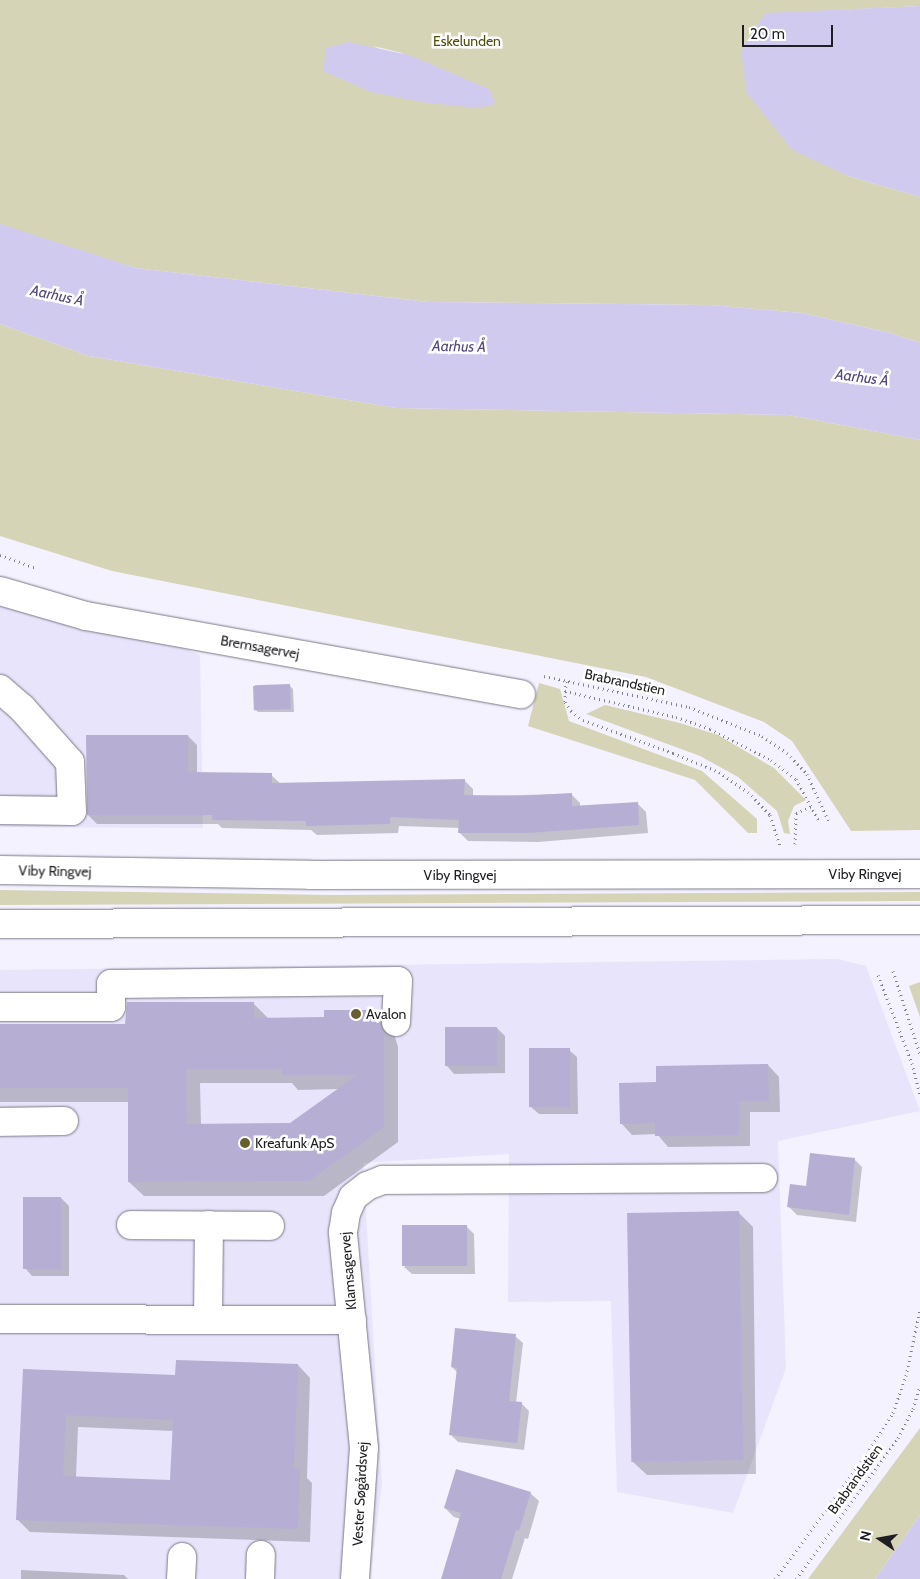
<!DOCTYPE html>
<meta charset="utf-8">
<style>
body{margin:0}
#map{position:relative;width:920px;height:1579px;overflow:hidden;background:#f4f2ff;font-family:Cabin,sans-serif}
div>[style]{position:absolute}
.built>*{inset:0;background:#e8e4fb}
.green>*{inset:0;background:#d6d4b6}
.water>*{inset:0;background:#d0caef}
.shadow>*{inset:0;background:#0003}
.building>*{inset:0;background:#b6afd3;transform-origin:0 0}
.path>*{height:3px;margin-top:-1.5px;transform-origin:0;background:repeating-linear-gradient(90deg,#83818b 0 1px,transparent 0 5px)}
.roads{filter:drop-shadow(0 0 1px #7a7886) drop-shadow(0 0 1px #7a7886)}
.minor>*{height:28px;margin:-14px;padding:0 14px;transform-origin:14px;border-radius:14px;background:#fff}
.major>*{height:28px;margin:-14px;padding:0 14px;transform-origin:14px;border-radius:14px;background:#fff}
.dots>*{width:14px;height:14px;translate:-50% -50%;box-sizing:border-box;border:2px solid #fff;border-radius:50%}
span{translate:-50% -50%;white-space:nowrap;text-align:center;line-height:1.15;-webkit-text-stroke:5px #fff;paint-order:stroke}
.park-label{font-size:14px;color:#524c0a}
.street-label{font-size:14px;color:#1f1e24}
.poi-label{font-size:14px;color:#1f1e24}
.left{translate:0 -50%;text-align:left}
.water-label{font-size:15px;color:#54487a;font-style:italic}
.north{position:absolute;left:855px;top:1514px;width:50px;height:50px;-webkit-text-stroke:4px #fff;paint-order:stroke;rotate:282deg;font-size:14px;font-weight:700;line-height:20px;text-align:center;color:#1f1e24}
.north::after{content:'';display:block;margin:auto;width:18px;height:22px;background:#1f1e24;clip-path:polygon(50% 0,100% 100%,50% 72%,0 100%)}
.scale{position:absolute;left:742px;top:25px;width:91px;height:22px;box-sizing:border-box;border:2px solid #1f1e24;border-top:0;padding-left:6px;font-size:15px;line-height:18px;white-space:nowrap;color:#1f1e24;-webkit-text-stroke:4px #fff;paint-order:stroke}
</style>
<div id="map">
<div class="built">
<div style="clip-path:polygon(0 575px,200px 655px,203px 828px,0 827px)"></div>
<div style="clip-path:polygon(838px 959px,866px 966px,920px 1111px,778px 1141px,786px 1368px,733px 1513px,617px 1492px,611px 1301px,508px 1302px,509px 1154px,363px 1163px,382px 1484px,370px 1579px,0 1579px,0 970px)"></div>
</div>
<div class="green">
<div style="clip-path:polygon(evenodd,0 0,920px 0,920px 6px,819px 11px,848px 176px,920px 197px,920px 343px,890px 333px,802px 313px,710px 305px,428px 302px,136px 268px,5px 227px,0 224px,0 0,373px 46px,402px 53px,458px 84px,373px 46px)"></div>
<div style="clip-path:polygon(0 324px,89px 356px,396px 408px,789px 415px,920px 440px,920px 830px,851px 831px,792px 741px,764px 722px,646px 677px,112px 571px,0 536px)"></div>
<div style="clip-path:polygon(539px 683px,560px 689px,569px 721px,702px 771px,757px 819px,757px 833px,748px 833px,695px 780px,528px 726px)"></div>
<div style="clip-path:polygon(605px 705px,680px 723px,718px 735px,774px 768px,806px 800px,794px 806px,788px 821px,790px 834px,784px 833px,777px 811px,738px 777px,700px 756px,586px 714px)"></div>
<div style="clip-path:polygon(0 890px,332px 895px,920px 892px,920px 901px,0 905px)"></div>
<div style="clip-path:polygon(920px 982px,920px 1017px,909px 986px)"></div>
<div style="clip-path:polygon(920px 1428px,920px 1515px,875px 1579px,808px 1579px)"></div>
</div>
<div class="water">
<div style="clip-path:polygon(920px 6px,920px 197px,848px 176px,792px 150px,746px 92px,741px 50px,765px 13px)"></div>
<div style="clip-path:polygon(348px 42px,409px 55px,489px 89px,495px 104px,478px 108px,421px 102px,371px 92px,323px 71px,326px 48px)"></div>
<div style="clip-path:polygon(0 224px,136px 268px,428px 302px,710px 305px,802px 313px,890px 333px,920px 343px,920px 440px,789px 415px,396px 408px,89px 356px,0 324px)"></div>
<div style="clip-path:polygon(920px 1515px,920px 1579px,875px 1579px)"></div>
</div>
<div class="shadow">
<div style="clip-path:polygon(290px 686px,293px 689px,294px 712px,258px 712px,255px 709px)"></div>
<div style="clip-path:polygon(188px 736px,197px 745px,197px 773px,271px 775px,281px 784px,464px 780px,473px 789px,473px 796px,571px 794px,580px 803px,580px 806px,637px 803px,646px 812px,648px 833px,538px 842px,468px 841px,459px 832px,460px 828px,399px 826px,398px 833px,317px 835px,311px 830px,222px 828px,218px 824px,97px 824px,88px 815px)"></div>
<div style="clip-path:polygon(evenodd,253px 1003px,268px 1018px,326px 1019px,380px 1011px,395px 1026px,395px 1037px,398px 1047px,398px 1142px,324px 1196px,144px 1196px,129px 1182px,129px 1102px,0 1102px,0 1025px,126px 1026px,253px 1003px,200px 1083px,292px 1083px,298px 1090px,339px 1089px,291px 1125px,201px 1125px,200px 1083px)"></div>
<div style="clip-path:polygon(497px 1028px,505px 1036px,505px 1073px,454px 1074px,447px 1066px)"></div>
<div style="clip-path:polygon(569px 1050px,577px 1057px,578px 1114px,539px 1114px,531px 1107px)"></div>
<div style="clip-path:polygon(768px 1065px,779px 1077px,780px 1112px,750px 1112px,750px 1146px,668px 1147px,657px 1134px,632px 1135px,621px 1123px)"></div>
<div style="clip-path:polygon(854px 1159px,862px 1167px,856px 1222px,797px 1215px,789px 1207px,808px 1187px)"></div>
<div style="clip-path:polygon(61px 1198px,69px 1206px,69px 1276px,32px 1276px,25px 1268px)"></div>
<div style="clip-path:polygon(738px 1212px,753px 1227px,756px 1474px,647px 1475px,632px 1461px)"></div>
<div style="clip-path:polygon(466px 1226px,474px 1234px,475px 1274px,412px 1274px,404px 1267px)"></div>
<div style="clip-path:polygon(515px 1336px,523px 1343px,516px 1403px,521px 1403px,529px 1411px,524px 1450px,458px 1442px,450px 1434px,457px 1372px,452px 1367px)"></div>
<div style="clip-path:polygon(evenodd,298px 1365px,310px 1378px,307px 1478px,312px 1483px,310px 1542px,30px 1532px,17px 1519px,24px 1370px,176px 1376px,298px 1365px,78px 1427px,173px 1431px,171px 1481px,76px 1477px,78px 1427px)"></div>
<div style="clip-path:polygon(530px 1493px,539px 1501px,528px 1539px,525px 1538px,512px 1579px,442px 1579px,461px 1519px,454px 1517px,445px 1508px)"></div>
<div style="clip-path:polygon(21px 1570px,124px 1575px,128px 1579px,21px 1579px)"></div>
</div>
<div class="building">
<div style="left:290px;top:684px;width:25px;height:37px;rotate:88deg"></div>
<div style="clip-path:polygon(86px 735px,188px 735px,188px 772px,272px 773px,272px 783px,465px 779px,464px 795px,518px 796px,572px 793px,572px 806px,638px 802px,639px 825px,528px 833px,458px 833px,459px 820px,390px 817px,390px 824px,306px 826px,306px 821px,212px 820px,212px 815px,87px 815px)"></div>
<div style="clip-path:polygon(evenodd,127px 1002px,254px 1002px,254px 1018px,324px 1017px,324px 1010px,381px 1010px,380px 1022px,384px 1031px,384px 1127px,309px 1181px,128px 1182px,128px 1088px,0 1088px,0 1024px,125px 1024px,127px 1002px,186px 1069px,282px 1069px,282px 1075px,357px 1075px,290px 1123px,187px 1124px,186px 1069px)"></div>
<div style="left:497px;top:1027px;width:39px;height:52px;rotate:90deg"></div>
<div style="left:570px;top:1048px;width:59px;height:41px;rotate:90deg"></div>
<div style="clip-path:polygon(768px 1064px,769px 1101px,739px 1101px,739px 1135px,655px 1136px,655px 1123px,620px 1124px,619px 1083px,656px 1082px,656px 1066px)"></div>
<div style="clip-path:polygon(810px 1153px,855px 1158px,849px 1215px,787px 1207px,790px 1184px,806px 1186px)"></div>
<div style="left:23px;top:1197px;width:38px;height:72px"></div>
<div style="left:739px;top:1211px;width:249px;height:112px;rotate:89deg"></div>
<div style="left:467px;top:1225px;width:41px;height:65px;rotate:90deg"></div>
<div style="clip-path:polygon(455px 1328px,516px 1334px,509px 1401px,522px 1402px,517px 1443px,449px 1435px,457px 1368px,451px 1367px)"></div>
<div style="clip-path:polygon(evenodd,176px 1360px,298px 1364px,294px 1469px,300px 1469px,298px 1529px,16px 1520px,23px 1369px,175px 1375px,176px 1360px,66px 1415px,173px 1420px,170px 1480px,63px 1476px,66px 1415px)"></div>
<div style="clip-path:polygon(456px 1469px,531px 1492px,519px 1531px,516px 1530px,501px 1579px,441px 1579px,461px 1513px,444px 1508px)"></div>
</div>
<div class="path">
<div style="left:0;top:555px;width:37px;rotate:20deg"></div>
<div style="left:544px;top:676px;width:148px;rotate:12.1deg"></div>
<div style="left:689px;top:707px;width:79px;rotate:21.7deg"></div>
<div style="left:762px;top:736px;width:30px;rotate:34deg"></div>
<div style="left:787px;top:753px;width:29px;rotate:46deg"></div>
<div style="left:807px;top:774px;width:53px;rotate:65.4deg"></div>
<div style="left:566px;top:681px;width:21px;rotate:93deg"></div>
<div style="left:565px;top:702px;width:11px;rotate:56deg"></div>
<div style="left:571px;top:711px;width:15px;rotate:37deg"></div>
<div style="left:583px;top:720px;width:96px;rotate:20.1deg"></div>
<div style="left:673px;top:753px;width:50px;rotate:22.4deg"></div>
<div style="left:719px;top:772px;width:35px;rotate:35deg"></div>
<div style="left:748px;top:792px;width:32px;rotate:46deg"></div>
<div style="left:770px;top:815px;width:33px;rotate:72deg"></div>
<div style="left:565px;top:691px;width:114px;rotate:13.2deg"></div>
<div style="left:676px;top:717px;width:36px;rotate:19deg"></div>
<div style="left:710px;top:729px;width:68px;rotate:26.9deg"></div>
<div style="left:771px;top:760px;width:31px;rotate:37deg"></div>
<div style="left:796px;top:779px;width:50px;rotate:61.4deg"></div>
<div style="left:795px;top:844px;width:31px;rotate:-88deg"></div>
<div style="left:796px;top:813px;width:17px;rotate:-24deg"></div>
<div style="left:893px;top:971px;width:87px;rotate:72deg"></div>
<div style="left:878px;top:975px;width:94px;rotate:68.9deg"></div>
<div style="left:912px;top:1063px;width:33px;rotate:76deg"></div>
<div style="left:775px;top:1579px;width:150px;rotate:-53.7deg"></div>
<div style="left:864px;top:1458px;width:54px;rotate:-57.2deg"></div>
<div style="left:893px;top:1413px;width:39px;rotate:-71deg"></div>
<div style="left:906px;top:1376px;width:68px;rotate:-78.2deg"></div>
<div style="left:796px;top:1579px;width:174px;rotate:-54.1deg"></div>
<div style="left:898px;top:1438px;width:33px;rotate:-63deg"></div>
<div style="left:913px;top:1409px;width:24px;rotate:-73deg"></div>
</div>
<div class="roads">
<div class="minor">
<div style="left:0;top:591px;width:90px;rotate:16.2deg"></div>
<div style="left:86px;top:616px;width:442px;rotate:10.2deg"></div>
<div style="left:0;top:689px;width:29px;rotate:41deg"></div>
<div style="left:22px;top:708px;width:72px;rotate:48.4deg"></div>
<div style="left:70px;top:762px;width:49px;rotate:87.7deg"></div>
<div style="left:72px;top:811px;width:72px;rotate:-179.2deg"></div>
<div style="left:0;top:1007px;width:111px"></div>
<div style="left:111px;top:1007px;width:23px;rotate:-90deg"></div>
<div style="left:111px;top:984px;width:287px;rotate:-0.6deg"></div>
<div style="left:398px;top:981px;width:41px;rotate:92.8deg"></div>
<div style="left:0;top:1122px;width:64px;rotate:-0.9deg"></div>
<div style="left:131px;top:1225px;width:139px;rotate:0.4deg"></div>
<div style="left:0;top:1319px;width:352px;rotate:0.2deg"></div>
<div style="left:208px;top:1319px;width:94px;rotate:-89.4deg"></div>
<div style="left:181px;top:1579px;width:22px;rotate:-87deg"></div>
<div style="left:260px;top:1579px;width:24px;rotate:-88deg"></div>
<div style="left:355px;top:1579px;width:131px;rotate:-86.1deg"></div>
<div style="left:364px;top:1448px;width:217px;rotate:-95.6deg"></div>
<div style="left:343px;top:1232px;width:19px;rotate:-81deg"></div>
<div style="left:346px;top:1213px;width:17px;rotate:-66deg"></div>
<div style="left:353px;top:1197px;width:18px;rotate:-38deg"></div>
<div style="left:367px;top:1186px;width:17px;rotate:-21deg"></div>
<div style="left:383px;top:1180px;width:380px;rotate:-0.3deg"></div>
</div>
<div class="major">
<div style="left:0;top:870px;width:310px;rotate:0.9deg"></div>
<div style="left:310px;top:875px;width:610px;rotate:-0.09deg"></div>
<div style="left:0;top:924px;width:920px;rotate:-0.25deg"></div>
</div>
</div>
<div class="dots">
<div style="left:356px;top:1014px;background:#65602d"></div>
<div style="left:245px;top:1143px;background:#65602d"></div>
</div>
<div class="park-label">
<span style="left:467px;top:41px">Eskelunden</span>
</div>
<div class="street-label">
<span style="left:260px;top:647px;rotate:10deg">Bremsagervej</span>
<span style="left:625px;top:682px;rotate:12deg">Brabrandstien</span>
<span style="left:55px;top:871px;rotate:1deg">Viby Ringvej</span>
<span style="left:865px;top:874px">Viby Ringvej</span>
<span style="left:460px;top:875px">Viby Ringvej</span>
<span style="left:348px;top:1271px;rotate:-95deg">Klamsagervej</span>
<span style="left:855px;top:1479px;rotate:-54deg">Brabrandstien</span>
<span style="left:360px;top:1494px;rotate:-87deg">Vester Søgårdsvej</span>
</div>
<div class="poi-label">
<span class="left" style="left:366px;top:1014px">Avalon</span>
<span class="left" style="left:255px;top:1143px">Kreafunk ApS</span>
</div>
<div class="water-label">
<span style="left:57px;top:296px;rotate:12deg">Aarhus Å</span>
<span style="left:459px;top:347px;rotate:1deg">Aarhus Å</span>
<span style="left:862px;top:378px;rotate:7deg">Aarhus Å</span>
</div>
<div class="north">N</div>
<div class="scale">20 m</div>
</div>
